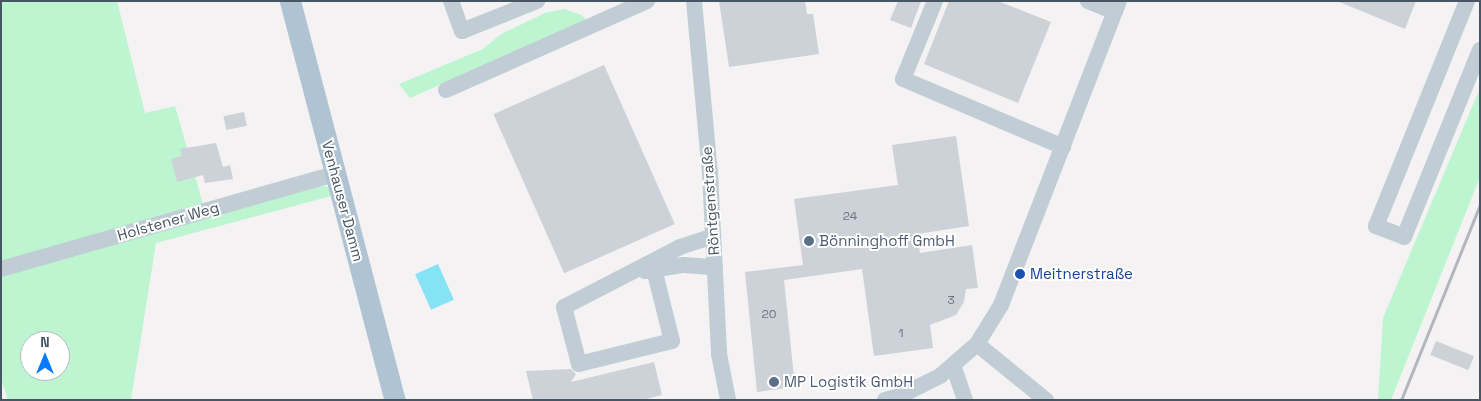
<!DOCTYPE html>
<meta charset="utf-8">
<style>
body{margin:0}
#map{position:relative;width:1481px;height:401px;overflow:hidden;background:#f4f2f2;font-family:"Space Grotesk",sans-serif}
div>[style]{position:absolute}
.green>*{inset:0;background:#bdf5d1}
.water>*{inset:0;background:#86e3f6;transform-origin:0 0}
.building>*{inset:0;background:#cdd1d8;transform-origin:0 0}
.minor>*{height:16px;margin:-8px;padding:0 8px;transform-origin:8px;border-radius:8px;background:#c1cdd5}
.major>*{height:21px;margin:-10.5px;padding:0 10.5px;transform-origin:10.5px;border-radius:10.5px;background:#afc3d3}
.rail>*{height:3px;margin:-1.5px;padding:0 1.5px;transform-origin:1.5px;border-radius:1.5px;background:#b3b7bd}
.dots>*{width:14px;height:14px;translate:-50% -50%;box-sizing:border-box;border:2px solid #fff;border-radius:50%}
span{translate:-50% -50%;white-space:nowrap;text-align:center;line-height:1.15;-webkit-text-stroke:4px #fff;paint-order:stroke}
.number-label{font-size:12px;color:#687580}
.number-label span{-webkit-text-stroke-width:0}
.street-label{font-size:15px;color:#475662}
.service-label{font-size:15px;color:#4e5e75}
.left{translate:0 -50%;text-align:left}
.transit-label{font-size:15px;color:#164399}
.frame{position:absolute;inset:0;border:2px solid #475662;pointer-events:none}
.north{position:absolute;left:20px;top:331px;width:50px;height:50px;box-sizing:border-box;background:#fff;border:1px solid #b5bbc0;border-radius:50%;rotate:0deg;font-size:14px;font-weight:700;line-height:20px;text-align:center;color:#475662}
.north::after{content:'';display:block;margin:auto;width:18px;height:22px;background:#057afb;clip-path:polygon(50% 0,100% 100%,50% 72%,0 100%)}
</style>
<div id="map">
<div class="green">
<div style="clip-path:polygon(evenodd,1px 1px,117px 1px,145px 113px,175px 106px,205px 211px,315px 185px,330px 187px,331px 196px,156px 243px,131px 400px,8px 400px,1px 379px,1px 1px,30px 341px,60px 341px,60px 371px,30px 371px,30px 341px)"></div>
<div style="clip-path:polygon(564px 9px,582px 15px,587px 21px,410px 98px,399px 84px,483px 49px,501px 34px,545px 13px)"></div>
<div style="clip-path:polygon(1480px 88px,1480px 177px,1391px 400px,1378px 400px,1383px 318px)"></div>
</div>
<div class="water">
<div style="left:438px;top:264px;width:39px;height:25px;rotate:66deg"></div>
</div>
<div class="building">
<div style="clip-path:polygon(719px 1px,805px 1px,807px 14px,813px 14px,819px 54px,729px 67px)"></div>
<div style="clip-path:polygon(898px 1px,921px 1px,911px 28px,890px 20px)"></div>
<div style="clip-path:polygon(949px 1px,998px 1px,1051px 22px,1018px 103px,924px 64px)"></div>
<div style="clip-path:polygon(1337px 1px,1416px 1px,1405px 29px)"></div>
<div style="left:604px;top:65px;width:174px;height:121px;rotate:66deg"></div>
<div style="left:244px;top:112px;width:14px;height:21px;rotate:78deg"></div>
<div style="clip-path:polygon(956px 136px,969px 226px,917px 234px,920px 253px,972px 245px,978px 288px,966px 289px,964px 302px,956px 315px,930px 325px,933px 348px,874px 356px,862px 269px,784px 280px,795px 387px,757px 392px,745px 272px,803px 265px,794px 199px,898px 185px,892px 145px)"></div>
<div style="clip-path:polygon(216px 143px,223px 167px,230px 165px,233px 179px,205px 183px,203px 175px,177px 182px,171px 159px,182px 156px,180px 149px)"></div>
<div style="left:1436px;top:341px;width:41px;height:15px;rotate:22deg"></div>
<div style="clip-path:polygon(654px 362px,662px 395px,642px 400px,533px 400px,526px 371px,571px 369px,576px 374px,571px 382px)"></div>
</div>
<div class="minor">
<div style="left:451px;top:1px;width:32px;rotate:70deg"></div>
<div style="left:462px;top:31px;width:81px;rotate:-21.8deg"></div>
<div style="left:694px;top:1px;width:174px;rotate:84.7deg"></div>
<div style="left:710px;top:174px;width:180px;rotate:87.1deg"></div>
<div style="left:719px;top:354px;width:47px;rotate:78.9deg"></div>
<div style="left:935px;top:1px;width:84px;rotate:112.3deg"></div>
<div style="left:903px;top:79px;width:174px;rotate:23deg"></div>
<div style="left:1088px;top:1px;width:29px;rotate:22deg"></div>
<div style="left:1467px;top:1px;width:243px;rotate:112deg"></div>
<div style="left:1376px;top:226px;width:30px;rotate:21deg"></div>
<div style="left:1404px;top:237px;width:202px;rotate:-67.9deg"></div>
<div style="left:446px;top:90px;width:220px;rotate:-23.9deg"></div>
<div style="left:1px;top:269px;width:347px;rotate:-15.9deg"></div>
<div style="left:654px;top:269px;width:74px;rotate:76deg"></div>
<div style="left:672px;top:341px;width:96px;rotate:166.1deg"></div>
<div style="left:579px;top:364px;width:59px;rotate:-104.7deg"></div>
<div style="left:564px;top:307px;width:131px;rotate:-27.3deg"></div>
<div style="left:680px;top:247px;width:35px;rotate:-18deg"></div>
<div style="left:645px;top:271px;width:39px;rotate:-9deg"></div>
<div style="left:684px;top:265px;width:31px;rotate:4deg"></div>
<div style="left:977px;top:344px;width:89px;rotate:39.1deg"></div>
<div style="left:953px;top:365px;width:37px;rotate:71deg"></div>
<div style="left:885px;top:400px;width:16px;rotate:-15deg"></div>
<div style="left:900px;top:396px;width:45px;rotate:-26.6deg"></div>
<div style="left:940px;top:376px;width:49px;rotate:-40.9deg"></div>
<div style="left:977px;top:344px;width:46px;rotate:-58.4deg"></div>
<div style="left:1001px;top:305px;width:326px;rotate:-68.8deg"></div>
</div>
<div class="major">
<div style="left:290px;top:1px;width:413px;rotate:75.3deg"></div>
</div>
<div class="rail">
<div style="left:1401px;top:400px;width:211px;rotate:-68deg"></div>
</div>
<div class="dots">
<div style="left:809px;top:241px;background:#5c6f8a"></div>
<div style="left:1020px;top:274px;background:#1a4fb4"></div>
<div style="left:774px;top:382px;background:#5c6f8a"></div>
</div>
<div class="number-label">
<span style="left:850px;top:217px">24</span>
<span style="left:951px;top:301px">3</span>
<span style="left:769px;top:315px">20</span>
<span style="left:901px;top:334px">1</span>
</div>
<div class="street-label">
<span style="left:343px;top:201px;rotate:75deg">Venhauser Damm</span>
<span style="left:710px;top:201px;rotate:-94deg">Röntgenstraße</span>
<span style="left:168px;top:221px;rotate:-16deg">Holstener Weg</span>
</div>
<div class="service-label">
<span class="left" style="left:819px;top:241px">Bönninghoff GmbH</span>
<span class="left" style="left:784px;top:382px">MP Logistik GmbH</span>
</div>
<div class="transit-label">
<span class="left" style="left:1030px;top:274px">Meitnerstraße</span>
</div>
<div class="frame"></div>
<div class="north">N</div>
</div>
